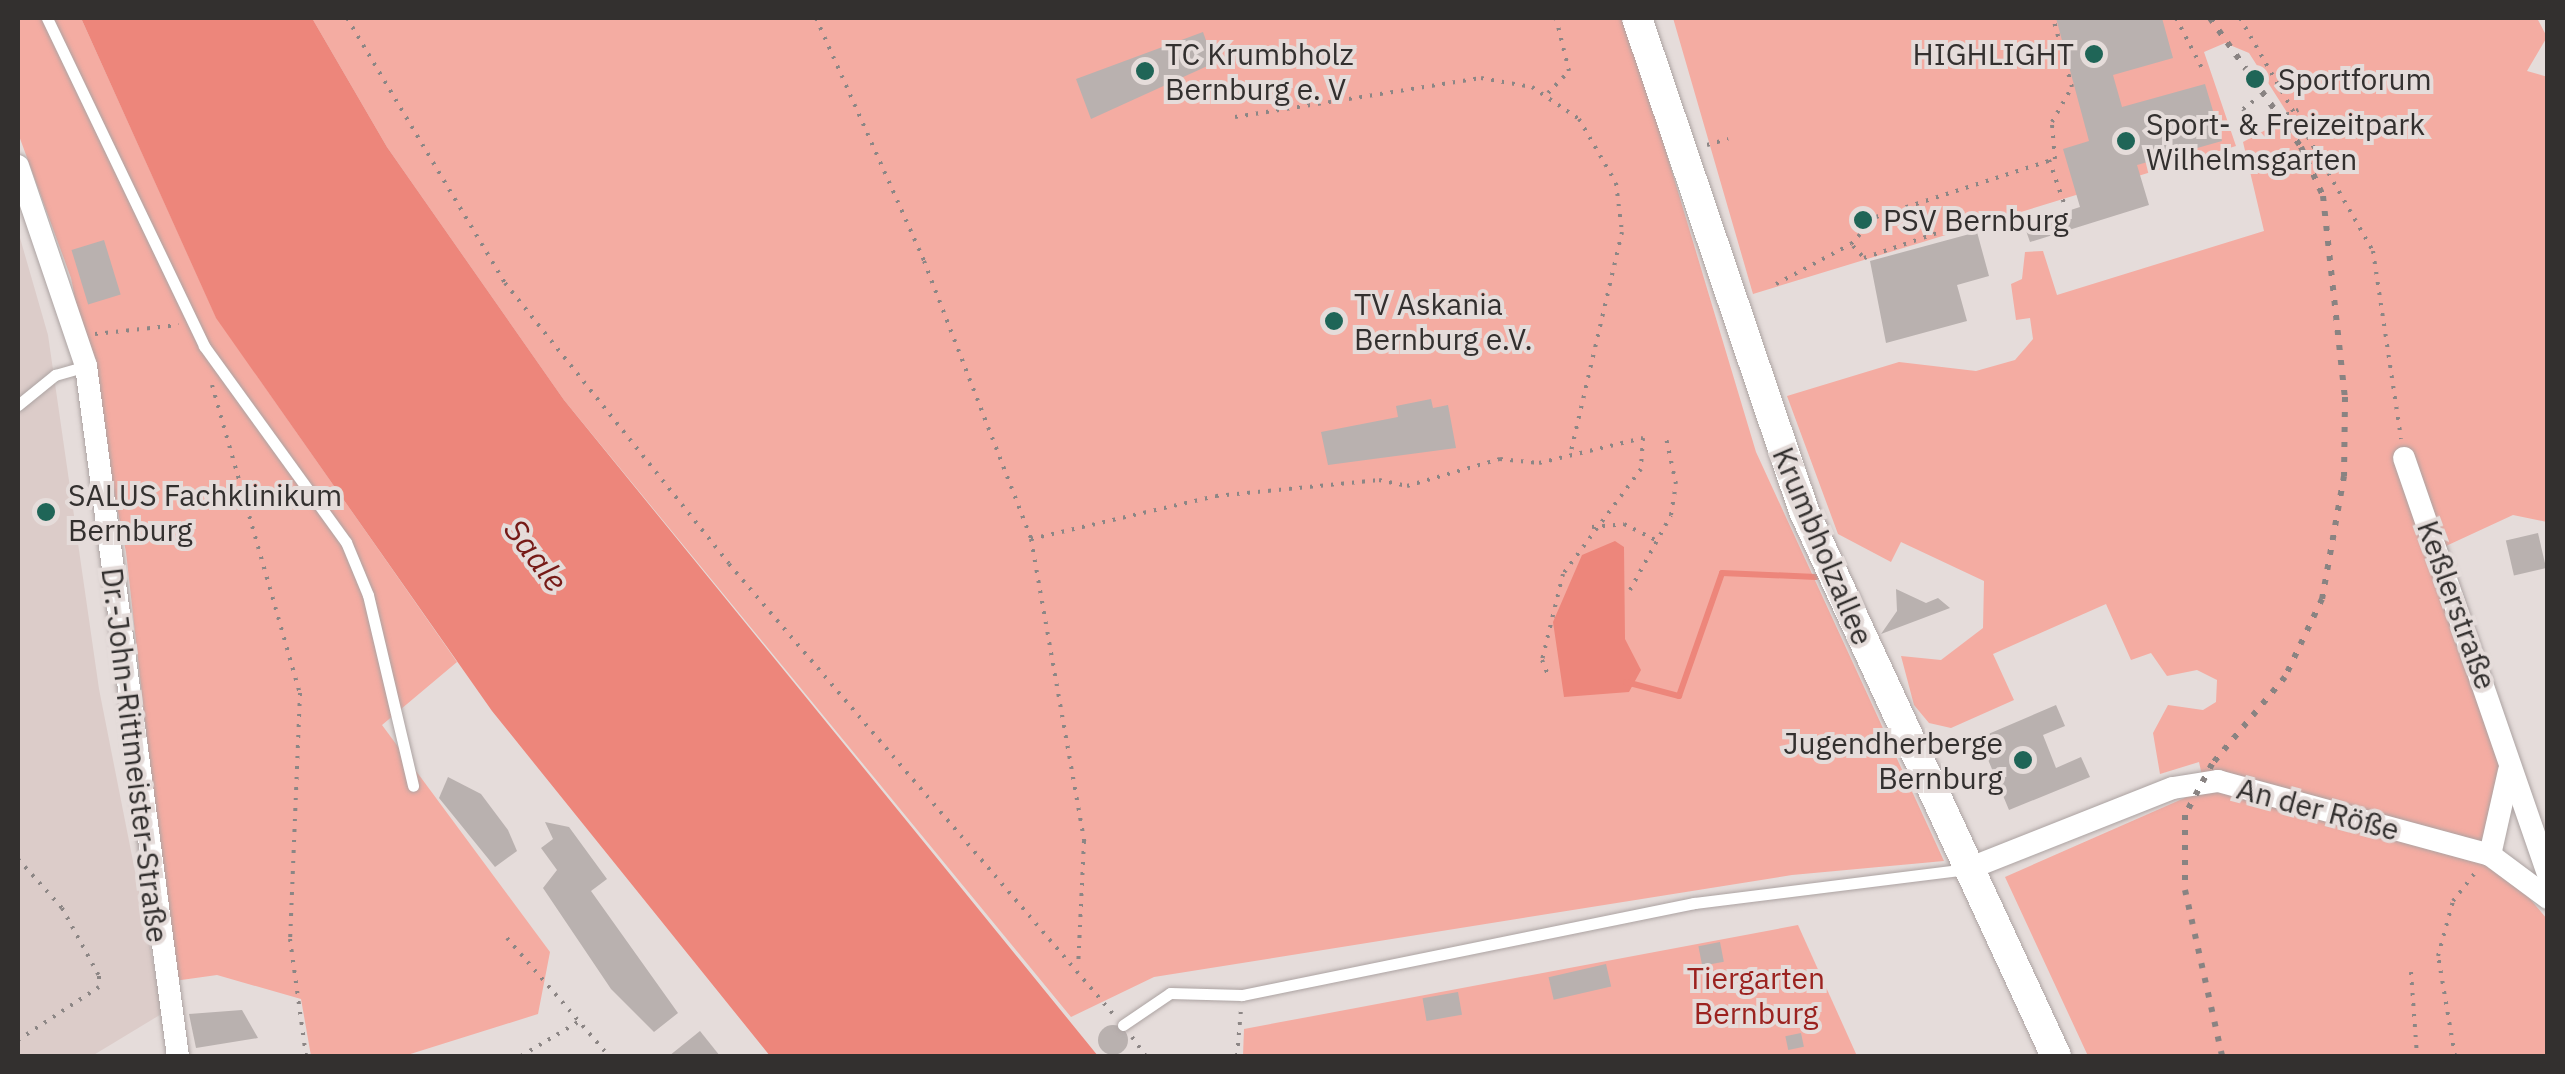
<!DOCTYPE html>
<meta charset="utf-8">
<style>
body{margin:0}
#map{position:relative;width:2565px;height:1074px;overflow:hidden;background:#e5dcda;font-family:"IBM Plex Sans",sans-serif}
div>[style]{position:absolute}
.built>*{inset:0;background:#dcccc9}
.green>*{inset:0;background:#f4aca2}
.water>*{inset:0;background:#ed867b}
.stream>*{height:6px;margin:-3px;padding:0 3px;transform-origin:3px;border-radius:3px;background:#ed867b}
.building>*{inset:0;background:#b9b1af;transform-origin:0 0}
.round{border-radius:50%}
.path>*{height:4px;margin-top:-2px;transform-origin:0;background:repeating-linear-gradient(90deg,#8c8685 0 2.5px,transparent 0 10.5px)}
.roads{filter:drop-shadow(0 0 2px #aca3a2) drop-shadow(0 0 2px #aca3a2)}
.lane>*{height:11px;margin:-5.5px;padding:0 5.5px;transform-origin:5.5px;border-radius:5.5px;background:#fff}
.street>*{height:22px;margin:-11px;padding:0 11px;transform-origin:11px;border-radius:11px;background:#fff}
.secondary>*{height:30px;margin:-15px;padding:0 15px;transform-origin:15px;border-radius:15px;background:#fff}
.rail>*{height:6px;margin-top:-3px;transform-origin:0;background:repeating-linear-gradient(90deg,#898382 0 5px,transparent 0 15px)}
.dots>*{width:28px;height:28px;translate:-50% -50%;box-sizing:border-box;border:5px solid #e5dcda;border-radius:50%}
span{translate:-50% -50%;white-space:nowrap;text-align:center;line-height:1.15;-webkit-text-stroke:8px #e5dcda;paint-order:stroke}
.poi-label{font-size:30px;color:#33302f}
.left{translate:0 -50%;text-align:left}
.right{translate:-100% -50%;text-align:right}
.street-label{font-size:30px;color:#33302f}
.park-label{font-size:30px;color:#9b221f}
.water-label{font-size:32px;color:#761a17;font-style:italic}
.frame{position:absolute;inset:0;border:20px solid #33302f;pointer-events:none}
</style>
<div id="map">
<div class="built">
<div style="clip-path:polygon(18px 231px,48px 335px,99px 689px,163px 1013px,92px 1056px,18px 1056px)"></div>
</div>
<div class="green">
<div style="clip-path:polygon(18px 18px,81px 18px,216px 317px,457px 662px,382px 725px,550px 952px,538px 1014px,404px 1056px,311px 1056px,301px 999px,217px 975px,174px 981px,126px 552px,71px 278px,18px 133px)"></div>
<div style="clip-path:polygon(312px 18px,1626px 18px,1756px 452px,1944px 861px,1792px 875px,1154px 977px,1071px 1017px,564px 400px,387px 147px)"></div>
<div style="clip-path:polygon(1673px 18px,2537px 18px,2547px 37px,2527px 71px,2548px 77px,2547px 522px,2513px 515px,2446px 546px,2454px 640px,2507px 756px,2491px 853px,2547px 919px,2547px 1056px,2088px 1056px,2005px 877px,2205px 789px,2199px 762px,2160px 774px,2153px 733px,2168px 705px,2203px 710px,2216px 702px,2217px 680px,2197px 670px,2167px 676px,2151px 653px,2131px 660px,2106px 604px,1993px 654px,2014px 700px,1951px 728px,1929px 723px,1914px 705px,1901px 656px,1941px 660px,1983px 628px,1984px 581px,1901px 542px,1891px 562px,1838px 534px,1787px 396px,1899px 362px,1976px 371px,2015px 360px,2033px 339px,2030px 318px,2016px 320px,2011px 284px,2022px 279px,2025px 252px,2043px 251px,2057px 295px,2264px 231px,2243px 142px,2290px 117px,2249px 53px,2225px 43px,2204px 52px,2236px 146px,1753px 294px)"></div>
<div style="clip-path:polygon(1798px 925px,1857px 1056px,1243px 1056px,1244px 1029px)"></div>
</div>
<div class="water">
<div style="clip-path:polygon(81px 18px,312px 18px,387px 147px,564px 400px,1098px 1056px,770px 1056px,492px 711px,216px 318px)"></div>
<div style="clip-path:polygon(1615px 541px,1624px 547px,1625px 639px,1641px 670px,1629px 692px,1564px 697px,1553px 622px,1582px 555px)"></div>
</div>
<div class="stream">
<div style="left:1626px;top:682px;width:55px;rotate:14.8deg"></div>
<div style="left:1679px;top:696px;width:130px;rotate:-70.7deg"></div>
<div style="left:1722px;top:573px;width:94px;rotate:2.4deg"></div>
</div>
<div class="building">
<div style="clip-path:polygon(2056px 18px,2162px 18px,2173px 58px,2113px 75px,2122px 107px,2205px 84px,2222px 141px,2137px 165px,2149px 205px,2030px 242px,2024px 225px,2080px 207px,2063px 149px,2089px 141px)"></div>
<div style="clip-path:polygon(1203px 32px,1214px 63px,1091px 119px,1076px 79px)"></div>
<div style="clip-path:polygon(1977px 232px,1989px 276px,1957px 285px,1967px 321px,1886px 343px,1870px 261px)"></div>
<div style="left:104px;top:240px;width:57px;height:34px;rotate:73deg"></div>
<div style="clip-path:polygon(1431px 399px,1433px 408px,1448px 405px,1456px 448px,1328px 465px,1321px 432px,1398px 417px,1396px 406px)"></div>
<div style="left:2538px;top:533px;width:36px;height:33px;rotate:77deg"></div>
<div style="clip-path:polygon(1896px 589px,1926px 603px,1938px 598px,1950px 608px,1881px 634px,1897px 611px)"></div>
<div style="clip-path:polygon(2056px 705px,2065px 726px,2043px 735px,2056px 768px,2081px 757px,2090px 777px,2009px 810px,1979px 738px)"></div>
<div style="clip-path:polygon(448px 777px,481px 794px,508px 830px,517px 851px,495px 867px,439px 798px)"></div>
<div style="clip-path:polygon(545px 822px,569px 827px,607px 879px,591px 891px,678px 1013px,654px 1032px,611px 989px,543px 888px,557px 870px,541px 848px,553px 839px)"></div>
<div style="left:1720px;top:942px;width:20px;height:22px;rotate:79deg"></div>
<div style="left:1606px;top:964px;width:23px;height:59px;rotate:77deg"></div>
<div style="left:1458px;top:992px;width:23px;height:36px;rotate:80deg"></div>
<div style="clip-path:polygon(242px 1010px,258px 1038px,196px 1048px,189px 1014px)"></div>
<div class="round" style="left:1098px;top:1025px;width:30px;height:30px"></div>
<div style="clip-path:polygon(700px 1031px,720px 1056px,669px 1056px)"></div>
<div style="left:1801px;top:1033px;width:14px;height:16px;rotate:78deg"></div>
</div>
<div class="path">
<div style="left:347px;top:18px;width:309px;rotate:59.2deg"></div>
<div style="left:505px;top:283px;width:359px;rotate:51.4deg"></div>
<div style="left:729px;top:564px;width:592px;rotate:49.52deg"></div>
<div style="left:816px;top:18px;width:266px;rotate:66deg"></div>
<div style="left:924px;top:261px;width:298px;rotate:68.9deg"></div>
<div style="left:1031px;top:539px;width:307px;rotate:80deg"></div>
<div style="left:1084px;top:841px;width:126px;rotate:92.7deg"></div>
<div style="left:2176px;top:18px;width:61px;rotate:62.6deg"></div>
<div style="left:2240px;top:18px;width:268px;rotate:60.3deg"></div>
<div style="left:2373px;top:251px;width:190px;rotate:81.5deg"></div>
<div style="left:1548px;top:93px;width:30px;rotate:-46deg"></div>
<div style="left:1569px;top:71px;width:55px;rotate:-103.8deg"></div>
<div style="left:1235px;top:117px;width:249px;rotate:-9deg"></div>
<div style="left:1481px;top:78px;width:52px;rotate:10deg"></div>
<div style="left:1532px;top:87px;width:57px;rotate:34.2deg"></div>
<div style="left:1579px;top:119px;width:74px;rotate:60deg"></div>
<div style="left:1616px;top:183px;width:49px;rotate:83deg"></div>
<div style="left:1622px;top:232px;width:229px;rotate:103.1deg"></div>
<div style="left:2255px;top:129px;width:23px;rotate:-121deg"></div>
<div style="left:2243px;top:109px;width:20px;rotate:-37deg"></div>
<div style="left:2238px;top:134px;width:65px;rotate:-21.8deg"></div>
<div style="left:1707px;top:145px;width:22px;rotate:-16deg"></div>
<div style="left:2049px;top:160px;width:49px;rotate:70.8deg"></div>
<div style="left:1853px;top:246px;width:16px;rotate:47deg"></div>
<div style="left:1864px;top:258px;width:130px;rotate:-18.9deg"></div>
<div style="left:1987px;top:216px;width:24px;rotate:17deg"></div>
<div style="left:1776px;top:284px;width:85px;rotate:-28.1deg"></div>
<div style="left:1851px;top:244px;width:37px;rotate:-47deg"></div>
<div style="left:1876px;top:217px;width:188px;rotate:-18deg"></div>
<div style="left:2055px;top:159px;width:37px;rotate:-95deg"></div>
<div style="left:2052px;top:122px;width:40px;rotate:-60.3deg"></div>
<div style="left:2072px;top:87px;width:72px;rotate:-105.4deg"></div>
<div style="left:95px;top:334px;width:84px;rotate:-6.1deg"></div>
<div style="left:212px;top:385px;width:320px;rotate:74.1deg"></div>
<div style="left:300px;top:693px;width:246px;rotate:92.3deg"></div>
<div style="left:290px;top:939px;width:118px;rotate:82.2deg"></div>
<div style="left:1592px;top:527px;width:32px;rotate:-5deg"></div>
<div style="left:1624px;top:524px;width:37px;rotate:27deg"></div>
<div style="left:1031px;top:539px;width:190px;rotate:-13.1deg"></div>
<div style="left:1216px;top:496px;width:164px;rotate:-5.6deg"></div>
<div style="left:1379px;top:480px;width:29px;rotate:12deg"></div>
<div style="left:1407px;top:486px;width:97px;rotate:-16.2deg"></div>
<div style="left:1500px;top:459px;width:39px;rotate:6deg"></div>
<div style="left:1539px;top:463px;width:107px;rotate:-13.5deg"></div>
<div style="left:1643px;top:438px;width:31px;rotate:94deg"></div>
<div style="left:1641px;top:469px;width:131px;rotate:126.6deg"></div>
<div style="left:1563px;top:574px;width:89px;rotate:103.7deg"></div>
<div style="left:1542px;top:660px;width:18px;rotate:68deg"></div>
<div style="left:1630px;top:590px;width:85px;rotate:-61.3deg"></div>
<div style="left:1671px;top:515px;width:31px;rotate:-81deg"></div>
<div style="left:1676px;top:484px;width:52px;rotate:-102.2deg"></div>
<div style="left:18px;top:859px;width:66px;rotate:48.1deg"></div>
<div style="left:62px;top:908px;width:77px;rotate:61.4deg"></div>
<div style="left:99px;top:976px;width:11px;rotate:90deg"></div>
<div style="left:99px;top:987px;width:97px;rotate:146.8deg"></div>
<div style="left:507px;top:938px;width:156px;rotate:49.2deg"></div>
<div style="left:2411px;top:972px;width:84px;rotate:85.9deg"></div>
<div style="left:1132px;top:1037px;width:24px;rotate:54deg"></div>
<div style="left:521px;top:1056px;width:66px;rotate:-30.8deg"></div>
<div style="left:1237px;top:1056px;width:47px;rotate:-85.1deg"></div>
<div style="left:2455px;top:1056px;width:101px;rotate:-99.6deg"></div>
<div style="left:2438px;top:956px;width:57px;rotate:-74.7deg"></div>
<div style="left:2453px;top:901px;width:36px;rotate:-52deg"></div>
</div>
<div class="roads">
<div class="lane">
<div style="left:47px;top:18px;width:364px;rotate:64.4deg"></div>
<div style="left:204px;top:346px;width:242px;rotate:54.1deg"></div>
<div style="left:346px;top:542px;width:57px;rotate:67.5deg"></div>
<div style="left:368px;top:595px;width:196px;rotate:76.7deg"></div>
<div style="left:18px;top:405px;width:48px;rotate:-39deg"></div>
<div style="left:55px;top:375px;width:32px;rotate:-16deg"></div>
<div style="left:1123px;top:1025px;width:57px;rotate:-34.2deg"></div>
<div style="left:1170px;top:993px;width:72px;rotate:1.6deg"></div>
<div style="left:1242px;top:995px;width:461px;rotate:-11.5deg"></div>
<div style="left:1694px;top:903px;width:276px;rotate:-7.1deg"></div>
</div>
<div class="street">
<div style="left:18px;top:166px;width:211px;rotate:71.2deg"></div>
<div style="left:86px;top:366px;width:696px;rotate:82.41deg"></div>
<div style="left:2404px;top:458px;width:440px;rotate:70.9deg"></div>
<div style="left:2490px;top:855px;width:86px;rotate:-77.3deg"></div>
<div style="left:1968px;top:869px;width:220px;rotate:-21.6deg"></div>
<div style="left:2173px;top:788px;width:46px;rotate:-8.8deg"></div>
<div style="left:2218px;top:781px;width:282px;rotate:15.2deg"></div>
<div style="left:2490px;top:855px;width:72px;rotate:36.6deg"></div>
</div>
<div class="secondary">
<div style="left:1637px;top:18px;width:521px;rotate:71.29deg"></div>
<div style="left:1804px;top:511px;width:600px;rotate:65.18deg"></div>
</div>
</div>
<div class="rail">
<div style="left:2210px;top:18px;width:158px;rotate:54.8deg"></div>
<div style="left:2301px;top:147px;width:54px;rotate:65.8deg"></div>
<div style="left:2323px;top:196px;width:202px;rotate:83.8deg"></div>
<div style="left:2345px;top:397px;width:79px;rotate:90.7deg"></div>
<div style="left:2344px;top:476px;width:125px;rotate:100.1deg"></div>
<div style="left:2322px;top:599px;width:86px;rotate:115.4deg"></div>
<div style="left:2285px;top:677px;width:114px;rotate:130deg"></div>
<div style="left:2212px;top:764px;width:58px;rotate:117.9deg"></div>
<div style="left:2185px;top:815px;width:75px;rotate:90deg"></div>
<div style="left:2185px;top:890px;width:170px;rotate:77.4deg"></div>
</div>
<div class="dots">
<div style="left:2094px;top:54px;background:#1f6557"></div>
<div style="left:1145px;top:71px;background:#1f6557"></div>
<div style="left:2255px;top:79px;background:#1f6557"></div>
<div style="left:2126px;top:141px;background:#1f6557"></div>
<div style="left:1863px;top:220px;background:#1f6557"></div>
<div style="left:1334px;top:321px;background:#1f6557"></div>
<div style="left:46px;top:512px;background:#1f6557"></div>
<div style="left:2023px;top:760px;background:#1f6557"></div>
</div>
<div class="poi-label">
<span class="left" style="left:1165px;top:71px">TC Krumbholz<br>Bernburg e. V</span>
<span class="right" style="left:2074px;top:54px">HIGHLIGHT</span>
<span class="left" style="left:2278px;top:79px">Sportforum</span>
<span class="left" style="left:2146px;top:141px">Sport- &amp; Freizeitpark<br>Wilhelmsgarten</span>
<span class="left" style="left:1883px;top:220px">PSV Bernburg</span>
<span class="left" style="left:1354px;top:321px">TV Askania<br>Bernburg e.V.</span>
<span class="left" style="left:68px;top:512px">SALUS Fachklinikum<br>Bernburg</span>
<span class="right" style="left:2003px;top:760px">Jugendherberge<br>Bernburg</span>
</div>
<div class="street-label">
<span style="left:1823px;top:546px;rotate:67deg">Krumbholzallee</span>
<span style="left:2457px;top:605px;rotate:70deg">Keßlerstraße</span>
<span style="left:135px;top:755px;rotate:83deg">Dr.-John-Rittmeister-Straße</span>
<span style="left:2318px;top:809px;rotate:15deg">An der Röße</span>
</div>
<div class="park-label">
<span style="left:1756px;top:995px">Tiergarten<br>Bernburg</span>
</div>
<div class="water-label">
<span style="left:536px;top:555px;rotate:53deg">Saale</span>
</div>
<div class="frame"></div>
</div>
